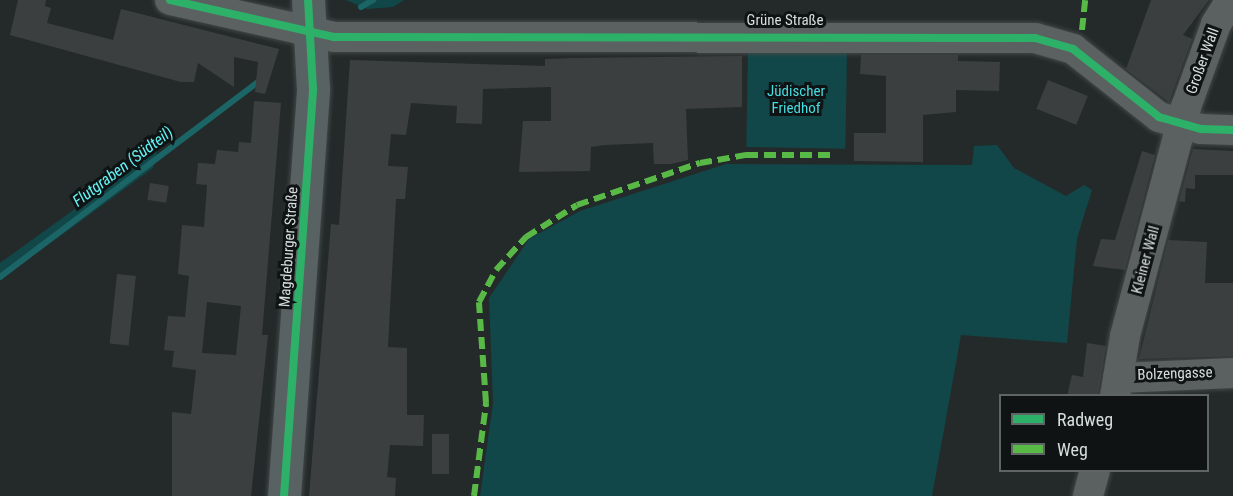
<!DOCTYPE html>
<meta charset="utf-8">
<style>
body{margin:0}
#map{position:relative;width:1233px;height:496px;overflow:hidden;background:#242a2a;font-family:"Roboto Condensed",sans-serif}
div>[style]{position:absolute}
.green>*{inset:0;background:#124749;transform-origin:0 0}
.stream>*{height:6px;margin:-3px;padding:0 3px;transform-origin:3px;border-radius:3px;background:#1b6567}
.building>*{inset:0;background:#3b3f3f;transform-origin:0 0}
.roads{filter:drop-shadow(0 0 2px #424747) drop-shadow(0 0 2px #424747)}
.minor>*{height:30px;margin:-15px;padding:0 15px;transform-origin:15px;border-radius:15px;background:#5b6060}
.major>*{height:33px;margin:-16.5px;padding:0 16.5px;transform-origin:16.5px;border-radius:16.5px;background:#596262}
.quiet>*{height:6px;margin-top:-3px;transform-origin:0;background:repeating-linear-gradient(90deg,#58b947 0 12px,transparent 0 18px)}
.cycleway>*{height:8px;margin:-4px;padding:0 4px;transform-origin:4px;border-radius:4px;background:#2db169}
span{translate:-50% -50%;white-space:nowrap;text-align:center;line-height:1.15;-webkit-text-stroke:6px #0f1313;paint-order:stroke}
.street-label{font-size:15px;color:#d7dede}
.park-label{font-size:15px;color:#47dce0}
.water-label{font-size:16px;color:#64f4f7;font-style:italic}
.legend{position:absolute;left:999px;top:394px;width:210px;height:78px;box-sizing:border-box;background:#0f1313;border:2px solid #5f6464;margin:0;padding:8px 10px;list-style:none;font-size:18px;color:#d7dede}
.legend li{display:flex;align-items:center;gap:12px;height:30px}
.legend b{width:30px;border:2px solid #5f6464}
</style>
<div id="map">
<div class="green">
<div style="clip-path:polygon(346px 0,404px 0,393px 7px,367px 9px)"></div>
<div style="left:748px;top:51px;width:99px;height:96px;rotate:1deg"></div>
<div style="clip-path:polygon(997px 145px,1014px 168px,1066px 196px,1084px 185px,1092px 190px,1077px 238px,1067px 343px,961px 335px,932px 496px,480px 496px,493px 403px,489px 298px,529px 239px,580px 211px,726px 164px,972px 165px,974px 146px)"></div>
<div style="clip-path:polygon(158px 149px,153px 168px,0 280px,0 263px)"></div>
</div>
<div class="stream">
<div style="left:361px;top:7px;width:14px;rotate:-30deg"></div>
<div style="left:0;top:277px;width:328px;rotate:-37.1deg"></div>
</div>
<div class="building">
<div style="clip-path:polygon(18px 0,46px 0,45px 6px,51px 8px,47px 23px,113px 40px,121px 9px,279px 49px,265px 94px,255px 92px,258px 62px,234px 57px,234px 87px,198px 63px,194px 82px,181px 82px,10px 35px)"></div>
<div style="clip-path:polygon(1151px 0,1209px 0,1183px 35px,1192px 39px,1169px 102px,1126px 69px)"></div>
<div style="clip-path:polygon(861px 55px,958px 55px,958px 61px,1000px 62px,999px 91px,956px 90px,956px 112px,923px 115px,923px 162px,854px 161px,854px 133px,886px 133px,886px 76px,860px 74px)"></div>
<div style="clip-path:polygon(742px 56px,742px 107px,686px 109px,688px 160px,671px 164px,654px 164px,653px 143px,604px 145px,591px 147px,590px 171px,519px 172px,523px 121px,551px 121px,551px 87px,483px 89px,482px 124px,456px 123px,457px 106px,411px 103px,406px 135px,391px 134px,388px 166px,408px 167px,405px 199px,396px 199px,388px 347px,407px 348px,407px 415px,424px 415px,423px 446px,390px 445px,387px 477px,396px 478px,395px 496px,309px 496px,331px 224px,339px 225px,350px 60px,545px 66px,545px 59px,573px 58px)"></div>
<div style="left:1048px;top:80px;width:43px;height:31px;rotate:22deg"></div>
<div style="clip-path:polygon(evenodd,254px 101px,281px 103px,262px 335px,268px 335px,251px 496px,172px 496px,172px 412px,191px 414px,196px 370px,172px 367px,174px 351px,164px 350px,168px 316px,185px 317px,189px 276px,178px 274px,182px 225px,204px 227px,207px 185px,196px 184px,198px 163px,215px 164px,217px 150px,238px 152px,239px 142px,251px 143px,254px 101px,207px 302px,241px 306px,236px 355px,202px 353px,207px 302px)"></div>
<div style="clip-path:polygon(1193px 149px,1233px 151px,1233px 175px,1195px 175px,1195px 189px,1186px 188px,1185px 202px,1179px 201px)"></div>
<div style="clip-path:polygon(1142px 151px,1155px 155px,1125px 270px,1093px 266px,1101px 239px,1115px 240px)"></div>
<div style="left:150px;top:183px;width:19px;height:17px;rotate:9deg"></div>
<div style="clip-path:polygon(1168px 240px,1207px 242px,1205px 283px,1233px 283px,1233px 356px,1139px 359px)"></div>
<div style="left:117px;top:274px;width:19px;height:70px;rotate:6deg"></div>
<div style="clip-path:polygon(1087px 343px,1106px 346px,1098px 396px,1067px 396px,1072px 375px,1083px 377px)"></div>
<div style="left:432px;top:434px;width:17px;height:40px"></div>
</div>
<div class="roads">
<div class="minor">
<div style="left:170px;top:0;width:168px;rotate:12.7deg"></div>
<div style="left:334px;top:37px;width:701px;rotate:0.08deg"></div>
<div style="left:1035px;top:38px;width:40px;rotate:16deg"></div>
<div style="left:1073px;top:49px;width:110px;rotate:38.3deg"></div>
<div style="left:1159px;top:117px;width:44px;rotate:15.9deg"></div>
<div style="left:1201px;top:129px;width:32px;rotate:2deg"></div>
<div style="left:1118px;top:378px;width:115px;rotate:-2.5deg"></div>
<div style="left:1115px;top:396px;width:61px;rotate:-80.5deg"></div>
<div style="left:1125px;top:336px;width:237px;rotate:-75.1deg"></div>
<div style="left:1186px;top:107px;width:88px;rotate:-70.1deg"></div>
<div style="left:1216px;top:24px;width:28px;rotate:-58deg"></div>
<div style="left:1088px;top:496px;width:27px;rotate:-75deg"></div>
</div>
<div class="major">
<div style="left:284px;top:496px;width:408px;rotate:-85.9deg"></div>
<div style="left:313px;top:89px;width:89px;rotate:-93.2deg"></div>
</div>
</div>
<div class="quiet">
<div style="left:1082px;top:30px;width:30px;rotate:-84deg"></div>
<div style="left:474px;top:496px;width:94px;rotate:-82.6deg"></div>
<div style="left:486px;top:403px;width:101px;rotate:-94deg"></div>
<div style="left:479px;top:302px;width:36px;rotate:-62deg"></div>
<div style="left:496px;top:270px;width:45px;rotate:-47.7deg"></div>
<div style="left:526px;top:237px;width:60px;rotate:-32.1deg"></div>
<div style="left:577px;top:205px;width:130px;rotate:-18.9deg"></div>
<div style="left:700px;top:163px;width:47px;rotate:-9.9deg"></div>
<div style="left:746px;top:155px;width:86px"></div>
</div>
<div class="cycleway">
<div style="left:170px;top:0;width:168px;rotate:12.7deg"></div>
<div style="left:334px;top:37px;width:701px;rotate:0.08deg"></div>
<div style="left:1035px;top:38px;width:40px;rotate:16deg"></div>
<div style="left:1073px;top:49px;width:110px;rotate:38.3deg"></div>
<div style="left:1159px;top:117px;width:44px;rotate:15.9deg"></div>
<div style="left:1201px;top:129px;width:32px;rotate:2deg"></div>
<div style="left:284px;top:496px;width:408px;rotate:-85.9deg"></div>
<div style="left:313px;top:89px;width:89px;rotate:-93.2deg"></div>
</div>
<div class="street-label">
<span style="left:785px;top:21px">Grüne Straße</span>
<span style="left:1203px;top:61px;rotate:-70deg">Großer Wall</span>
<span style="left:289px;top:247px;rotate:-86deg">Magdeburger Straße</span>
<span style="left:1146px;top:260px;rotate:-75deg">Kleiner Wall</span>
<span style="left:1175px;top:374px;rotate:-2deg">Bolzengasse</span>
</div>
<div class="park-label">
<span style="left:796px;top:100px">Jüdischer<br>Friedhof</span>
</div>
<div class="water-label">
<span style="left:123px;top:167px;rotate:-37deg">Flutgraben (Südteil)</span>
</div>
<ul class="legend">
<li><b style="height:8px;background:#2db169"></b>Radweg</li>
<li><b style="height:8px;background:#58b947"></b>Weg</li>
</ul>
</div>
